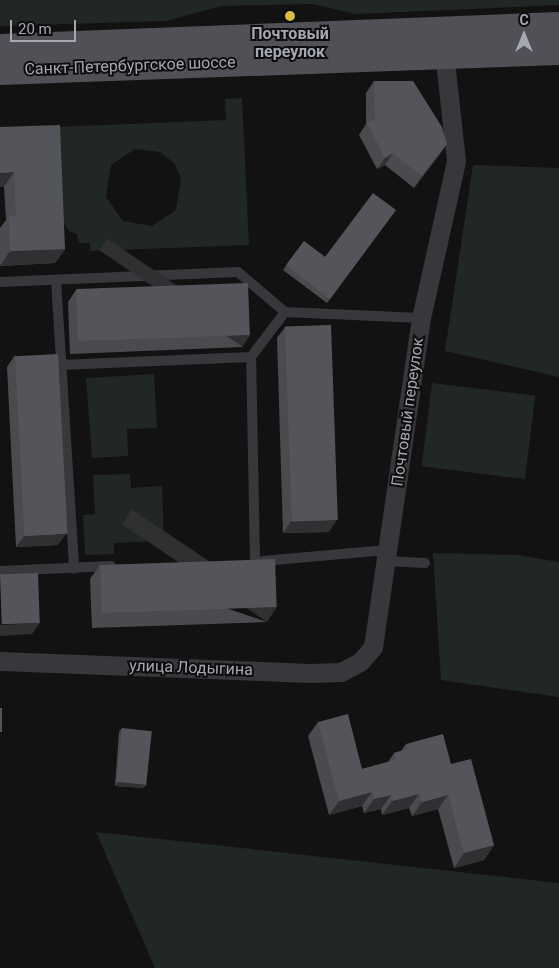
<!DOCTYPE html>
<meta charset="utf-8">
<style>
body{margin:0}
#map{position:relative;width:559px;height:968px;overflow:hidden;background:#121213;font-family:Roboto,sans-serif}
div>[style]{position:absolute}
.green>*{inset:0;background:#212723;transform-origin:0 0}
.lane>*{height:10px;margin:-5px;padding:0 5px;transform-origin:5px;border-radius:5px;background:#38383c}
.street>*{height:19px;margin:-9.5px;padding:0 9.5px;transform-origin:9.5px;border-radius:9.5px;background:#38383c}
.primary>*{height:28px;margin:-14px;padding:0 14px;transform-origin:14px;border-radius:14px;background:#505056}
.wall>*{inset:0;background:#4b4b4f}
.shaded-wall>*{inset:0;background:#303033;transform-origin:0 0}
.building>*{inset:0;background:#54555a;transform-origin:0 0}
.dots>*{width:14px;height:14px;translate:-50% -50%;box-sizing:border-box;border:2px solid #0d0d0e;border-radius:50%}
span{translate:-50% -50%;white-space:nowrap;text-align:center;line-height:1.15;-webkit-text-stroke:4px #0d0d0e;paint-order:stroke}
.poi-label{font-size:16px;color:#a5a7b2;font-weight:700}
.street-label{font-size:16px;color:#a5a7b2}
.north{position:absolute;left:499px;top:10px;width:50px;height:50px;-webkit-text-stroke:4px #0d0d0e;paint-order:stroke;rotate:0deg;font-size:14px;font-weight:700;line-height:20px;text-align:center;color:#a5a7b2}
.north::after{content:'';display:block;margin:auto;width:18px;height:22px;background:#a5a7b2;clip-path:polygon(50% 0,100% 100%,50% 72%,0 100%)}
.scale{position:absolute;left:10px;top:20px;width:66px;height:22px;box-sizing:border-box;border:2px solid #a5a7b2;border-top:0;padding-left:6px;font-size:15px;line-height:18px;white-space:nowrap;color:#a5a7b2;-webkit-text-stroke:4px #0d0d0e;paint-order:stroke}
</style>
<div id="map">
<div class="green">
<div style="clip-path:polygon(0 0,559px 0,559px 5px,355px 14px,313px 4px,221px 6px,166px 21px,0 26px)"></div>
<div style="clip-path:polygon(evenodd,242px 98px,249px 245px,90px 251px,90px 243px,79px 243px,77px 234px,69px 231px,60px 218px,56px 127px,226px 120px,225px 99px,242px 98px,135px 149px,160px 152px,174px 163px,181px 178px,176px 210px,152px 226px,123px 221px,106px 197px,111px 165px,135px 149px)"></div>
<div style="clip-path:polygon(473px 165px,559px 168px,559px 377px,445px 351px)"></div>
<div style="clip-path:polygon(154px 374px,157px 428px,127px 429px,128px 456px,92px 458px,86px 378px)"></div>
<div style="left:432px;top:383px;width:104px;height:84px;rotate:7deg"></div>
<div style="clip-path:polygon(130px 474px,131px 488px,162px 486px,164px 541px,114px 543px,114px 554px,85px 555px,83px 515px,95px 514px,93px 475px)"></div>
<div style="clip-path:polygon(433px 553px,517px 555px,559px 562px,559px 697px,441px 680px)"></div>
<div style="clip-path:polygon(96px 832px,559px 883px,559px 968px,155px 968px)"></div>
</div>
<div class="lane">
<div style="left:56px;top:280px;width:289px;rotate:86.4deg"></div>
<div style="left:0;top:282px;width:238px;rotate:-2.4deg"></div>
<div style="left:238px;top:272px;width:62px;rotate:40.4deg"></div>
<div style="left:285px;top:312px;width:136px;rotate:2.5deg"></div>
<div style="left:60px;top:365px;width:191px;rotate:-2.4deg"></div>
<div style="left:255px;top:561px;width:204px;rotate:-91.1deg"></div>
<div style="left:251px;top:357px;width:56px;rotate:-52.9deg"></div>
<div style="left:263px;top:561px;width:124px;rotate:-5.1deg"></div>
<div style="left:386px;top:561px;width:39px;rotate:3deg"></div>
<div style="left:0;top:571px;width:111px;rotate:-2.6deg"></div>
</div>
<div class="street">
<div style="left:0;top:661px;width:310px;rotate:2.2deg"></div>
<div style="left:310px;top:673px;width:31px;rotate:-2deg"></div>
<div style="left:341px;top:672px;width:21px;rotate:-28deg"></div>
<div style="left:360px;top:662px;width:20px;rotate:-49deg"></div>
<div style="left:373px;top:647px;width:332px;rotate:-81.7deg"></div>
<div style="left:421px;top:318px;width:161px;rotate:-77.4deg"></div>
<div style="left:456px;top:161px;width:118px;rotate:-96.3deg"></div>
</div>
<div class="primary">
<div style="left:0;top:48px;width:559px;rotate:-2.25deg"></div>
<div style="left:0;top:71px;width:559px;rotate:-2.05deg"></div>
</div>
<div class="wall">
<div style="clip-path:polygon(374px 81px,447px 144px,414px 188px,385px 165px,377px 169px,359px 135px,366px 124px,366px 93px)"></div>
<div style="clip-path:polygon(0 127px,65px 249px,55px 263px,0 266px,0 228px,6px 220px,4px 187px)"></div>
<div style="clip-path:polygon(396px 210px,327px 303px,283px 270px,304px 241px,325px 257px)"></div>
<div style="clip-path:polygon(76px 290px,250px 335px,242px 347px,70px 354px,68px 302px)"></div>
<div style="clip-path:polygon(285px 327px,329px 532px,283px 533px,277px 338px)"></div>
<div style="clip-path:polygon(15px 355px,58px 545px,16px 547px,7px 367px)"></div>
<div style="clip-path:polygon(100px 565px,267px 622px,92px 628px,90px 579px)"></div>
<div style="clip-path:polygon(318px 722px,362px 769px,388px 762px,394px 753px,401px 751px,406px 744px,451px 764px,494px 845px,484px 860px,454px 868px,438px 809px,412px 816px,409px 808px,382px 815px,381px 809px,364px 813px,362px 806px,329px 815px,308px 736px)"></div>
<div style="clip-path:polygon(122px 728px,144px 788px,115px 786px,119px 732px)"></div>
</div>
<div class="shaded-wall">
<div style="clip-path:polygon(447px 144px,439px 156px,414px 188px,422px 176px)"></div>
<div style="clip-path:polygon(393px 153px,385px 165px,377px 169px,385px 158px)"></div>
<div style="clip-path:polygon(14px 172px,4px 187px,0 187px,0 173px)"></div>
<div style="clip-path:polygon(65px 249px,55px 263px,0 266px,10px 251px)"></div>
<div style="left:250px;top:335px;width:14px;height:172px;rotate:124deg"></div>
<div style="clip-path:polygon(337px 520px,329px 532px,283px 533px,291px 521px)"></div>
<div style="clip-path:polygon(66px 534px,58px 545px,16px 547px,24px 536px)"></div>
<div style="left:277px;top:607px;width:18px;height:175px;rotate:124deg"></div>
<div style="clip-path:polygon(40px 623px,32px 634px,0 636px,0 625px)"></div>
<div style="clip-path:polygon(118px 782px,147px 784px,144px 788px,115px 786px)"></div>
<div style="clip-path:polygon(372px 792px,362px 806px,329px 815px,339px 801px)"></div>
<div style="clip-path:polygon(419px 794px,409px 808px,382px 815px,392px 801px)"></div>
<div style="clip-path:polygon(391px 795px,381px 809px,364px 813px,374px 799px)"></div>
<div style="clip-path:polygon(448px 795px,438px 809px,412px 816px,422px 802px)"></div>
<div style="clip-path:polygon(494px 845px,484px 860px,454px 868px,464px 853px)"></div>
</div>
<div class="building">
<div style="clip-path:polygon(374px 81px,413px 81px,442px 127px,447px 144px,422px 176px,393px 153px,385px 158px,367px 123px,375px 119px)"></div>
<div style="clip-path:polygon(60px 125px,65px 249px,10px 251px,9px 216px,16px 215px,14px 172px,0 173px,0 127px)"></div>
<div style="clip-path:polygon(373px 193px,396px 210px,330px 299px,286px 265px,304px 241px,325px 257px)"></div>
<div style="left:248px;top:283px;width:52px;height:172px;rotate:88deg"></div>
<div style="left:331px;top:325px;width:195px;height:46px;rotate:88deg"></div>
<div style="left:58px;top:354px;width:180px;height:43px;rotate:87deg"></div>
<div style="left:275px;top:559px;width:48px;height:175px;rotate:88deg"></div>
<div style="left:38px;top:573px;width:50px;height:38px;rotate:88deg"></div>
<div style="left:0;top:708px;width:2px;height:24px"></div>
<div style="clip-path:polygon(348px 714px,362px 769px,395px 760px,394px 753px,407px 749px,406px 744px,443px 734px,451px 764px,471px 759px,494px 845px,464px 853px,448px 795px,422px 802px,419px 794px,392px 801px,391px 795px,374px 799px,372px 792px,339px 801px,318px 722px)"></div>
<div style="left:122px;top:728px;width:30px;height:54px;rotate:6deg"></div>
</div>
<div class="dots">
<div style="left:290px;top:16px;background:#d9bf44"></div>
</div>
<div class="poi-label">
<span style="left:290px;top:43px">Почтовый<br>переулок</span>
</div>
<div class="street-label">
<span style="left:130px;top:66px;rotate:-2deg">Санкт-Петербургское шоссе</span>
<span style="left:408px;top:412px;rotate:-82deg">Почтовый переулок</span>
<span style="left:191px;top:668px;rotate:2deg">улица Лодыгина</span>
</div>
<div class="north">С</div>
<div class="scale">20 m</div>
</div>
